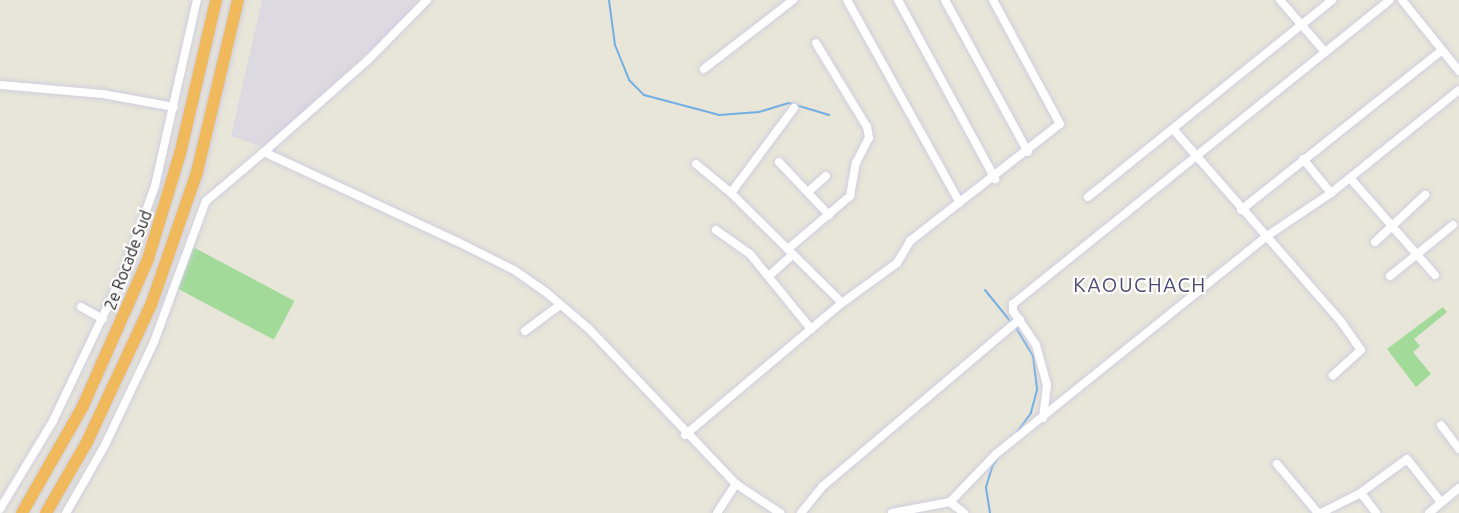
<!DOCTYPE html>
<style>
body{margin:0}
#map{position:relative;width:1459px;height:513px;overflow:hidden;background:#e8e5d9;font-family:Ubuntu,sans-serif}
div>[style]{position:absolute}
.industrial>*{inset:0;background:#ddd9e1}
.green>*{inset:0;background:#a2db99;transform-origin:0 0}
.stream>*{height:2px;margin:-1px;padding:0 1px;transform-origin:1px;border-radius:1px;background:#73afe3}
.roads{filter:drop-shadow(0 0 2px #cecedf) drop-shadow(0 0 2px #cecedf)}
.minor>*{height:8px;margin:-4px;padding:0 4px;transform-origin:4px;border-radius:4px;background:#fff}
.highway>*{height:12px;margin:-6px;padding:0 6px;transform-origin:6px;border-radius:6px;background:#f0b95c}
span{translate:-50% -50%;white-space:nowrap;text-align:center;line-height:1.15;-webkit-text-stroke:4.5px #fff;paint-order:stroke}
.street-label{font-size:16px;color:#262626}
.quarter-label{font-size:20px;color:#4c4b73;letter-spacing:1.5px}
</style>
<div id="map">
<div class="industrial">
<div style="clip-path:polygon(262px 0,416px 0,407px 15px,265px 148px,231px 136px)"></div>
</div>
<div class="green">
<div style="left:193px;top:247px;width:115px;height:44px;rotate:28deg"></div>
<div style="clip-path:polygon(1443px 307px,1447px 312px,1414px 339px,1420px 346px,1413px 352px,1431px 374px,1416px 387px,1387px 349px)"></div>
</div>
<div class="stream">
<div style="left:609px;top:0;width:45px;rotate:82.4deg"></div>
<div style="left:615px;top:45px;width:38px;rotate:68deg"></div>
<div style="left:629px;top:80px;width:21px;rotate:45deg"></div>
<div style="left:644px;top:95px;width:78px;rotate:14.9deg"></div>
<div style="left:719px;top:115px;width:40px;rotate:-4.3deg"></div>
<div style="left:759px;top:112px;width:31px;rotate:-17deg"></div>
<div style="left:789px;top:103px;width:42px;rotate:16.7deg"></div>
<div style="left:985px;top:290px;width:41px;rotate:50.9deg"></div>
<div style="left:1015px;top:326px;width:35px;rotate:59deg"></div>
<div style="left:1033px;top:356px;width:34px;rotate:83deg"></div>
<div style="left:1037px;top:390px;width:24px;rotate:105deg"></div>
<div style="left:1031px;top:413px;width:24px;rotate:126deg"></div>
<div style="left:990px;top:513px;width:26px;rotate:-99deg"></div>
<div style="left:986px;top:487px;width:21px;rotate:-73deg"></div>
<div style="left:992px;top:467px;width:13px;rotate:-58deg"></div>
</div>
<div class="roads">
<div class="minor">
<div style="left:427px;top:0;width:83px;rotate:134.5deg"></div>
<div style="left:369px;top:59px;width:140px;rotate:138.5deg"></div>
<div style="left:264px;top:152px;width:214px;rotate:24.9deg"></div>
<div style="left:458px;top:242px;width:63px;rotate:26.6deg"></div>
<div style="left:514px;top:270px;width:40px;rotate:34.9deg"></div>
<div style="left:547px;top:293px;width:55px;rotate:40.6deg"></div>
<div style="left:589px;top:329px;width:214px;rotate:46.5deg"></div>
<div style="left:736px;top:484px;width:53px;rotate:33.4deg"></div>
<div style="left:847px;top:0;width:232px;rotate:60.9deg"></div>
<div style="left:898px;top:0;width:204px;rotate:61.5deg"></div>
<div style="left:945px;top:0;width:173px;rotate:61.4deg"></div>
<div style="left:1280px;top:0;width:69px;rotate:49.1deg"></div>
<div style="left:1402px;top:0;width:91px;rotate:51.2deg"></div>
<div style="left:704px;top:69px;width:113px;rotate:-37.8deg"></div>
<div style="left:0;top:85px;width:103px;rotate:5deg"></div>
<div style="left:103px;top:94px;width:72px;rotate:10.4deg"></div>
<div style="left:1173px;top:129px;width:257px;rotate:48.9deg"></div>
<div style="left:1342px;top:323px;width:33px;rotate:55deg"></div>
<div style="left:1361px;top:350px;width:38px;rotate:138deg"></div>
<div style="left:1303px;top:159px;width:44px;rotate:50.5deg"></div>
<div style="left:779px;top:162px;width:73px;rotate:46.7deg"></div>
<div style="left:696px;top:164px;width:45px;rotate:39.6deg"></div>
<div style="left:731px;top:193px;width:156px;rotate:44.7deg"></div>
<div style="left:1350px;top:178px;width:129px;rotate:48.8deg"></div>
<div style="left:808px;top:192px;width:24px;rotate:-42deg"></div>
<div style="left:731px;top:193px;width:106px;rotate:-53.5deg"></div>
<div style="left:1088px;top:197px;width:314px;rotate:-38.9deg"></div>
<div style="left:1241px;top:210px;width:257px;rotate:-38.5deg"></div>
<div style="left:716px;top:230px;width:42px;rotate:35.2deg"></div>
<div style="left:750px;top:254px;width:97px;rotate:50.9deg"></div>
<div style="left:1375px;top:242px;width:69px;rotate:-43.2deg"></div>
<div style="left:788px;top:249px;width:82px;rotate:-40.5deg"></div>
<div style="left:850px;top:196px;width:34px;rotate:-80deg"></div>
<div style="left:856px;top:163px;width:28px;rotate:-63deg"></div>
<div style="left:869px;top:138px;width:11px;rotate:-100deg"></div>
<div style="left:867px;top:127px;width:98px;rotate:-121.3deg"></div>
<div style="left:770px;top:275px;width:31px;rotate:-42deg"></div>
<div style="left:1390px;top:276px;width:81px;rotate:-39deg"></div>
<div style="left:81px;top:307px;width:25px;rotate:29deg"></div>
<div style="left:525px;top:331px;width:44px;rotate:-36.6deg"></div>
<div style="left:1043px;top:418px;width:33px;rotate:-83deg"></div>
<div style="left:1047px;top:385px;width:41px;rotate:-105.4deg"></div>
<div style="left:1036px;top:345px;width:41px;rotate:-124.1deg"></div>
<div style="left:1013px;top:311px;width:7px;rotate:-90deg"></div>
<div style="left:1013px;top:304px;width:484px;rotate:-38.9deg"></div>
<div style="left:1441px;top:425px;width:30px;rotate:53deg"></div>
<div style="left:685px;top:435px;width:205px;rotate:-40.1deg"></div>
<div style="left:842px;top:303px;width:68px;rotate:-36deg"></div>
<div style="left:897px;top:263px;width:26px;rotate:-59deg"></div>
<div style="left:910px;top:241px;width:190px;rotate:-38deg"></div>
<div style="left:1060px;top:124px;width:141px;rotate:-118.4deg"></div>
<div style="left:1277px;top:464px;width:64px;rotate:50.1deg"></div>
<div style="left:1361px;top:493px;width:25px;rotate:53deg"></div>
<div style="left:950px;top:502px;width:66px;rotate:-46.2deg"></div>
<div style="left:996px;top:454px;width:348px;rotate:-38.8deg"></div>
<div style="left:1267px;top:236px;width:77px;rotate:-33.9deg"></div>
<div style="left:1331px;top:193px;width:164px;rotate:-38.8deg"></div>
<div style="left:0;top:509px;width:103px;rotate:-58.9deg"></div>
<div style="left:53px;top:421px;width:165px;rotate:-64.5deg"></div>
<div style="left:124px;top:272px;width:91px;rotate:-70.2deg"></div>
<div style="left:155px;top:186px;width:191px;rotate:-77.3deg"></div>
<div style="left:66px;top:513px;width:76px;rotate:-60.1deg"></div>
<div style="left:104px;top:447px;width:116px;rotate:-64.5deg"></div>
<div style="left:154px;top:342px;width:150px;rotate:-69.8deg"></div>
<div style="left:206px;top:201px;width:76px;rotate:-40.2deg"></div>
<div style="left:717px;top:513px;width:35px;rotate:-57deg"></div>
<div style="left:801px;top:513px;width:35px;rotate:-51deg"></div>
<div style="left:823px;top:486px;width:258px;rotate:-40.3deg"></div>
<div style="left:892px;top:513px;width:59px;rotate:-10.7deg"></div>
<div style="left:950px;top:502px;width:18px;rotate:38deg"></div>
<div style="left:1321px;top:513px;width:42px;rotate:-26.6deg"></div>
<div style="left:1359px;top:494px;width:59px;rotate:-36.1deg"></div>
<div style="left:1407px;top:459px;width:55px;rotate:51.7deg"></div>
<div style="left:1429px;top:513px;width:39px;rotate:-40deg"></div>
</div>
<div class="highway">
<div style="left:22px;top:513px;width:123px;rotate:-60.3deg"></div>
<div style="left:83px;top:406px;width:161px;rotate:-66.1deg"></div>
<div style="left:148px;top:259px;width:110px;rotate:-73.1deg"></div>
<div style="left:180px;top:154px;width:158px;rotate:-76.8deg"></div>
<div style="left:46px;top:513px;width:82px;rotate:-60deg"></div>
<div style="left:87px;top:442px;width:151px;rotate:-65deg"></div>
<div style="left:151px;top:305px;width:141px;rotate:-70.9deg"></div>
<div style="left:197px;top:172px;width:177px;rotate:-76.6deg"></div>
</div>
</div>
<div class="street-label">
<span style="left:128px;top:260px;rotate:-69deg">2e Rocade Sud</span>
</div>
<div class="quarter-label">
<span style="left:1140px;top:284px">KAOUCHACH</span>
</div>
</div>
